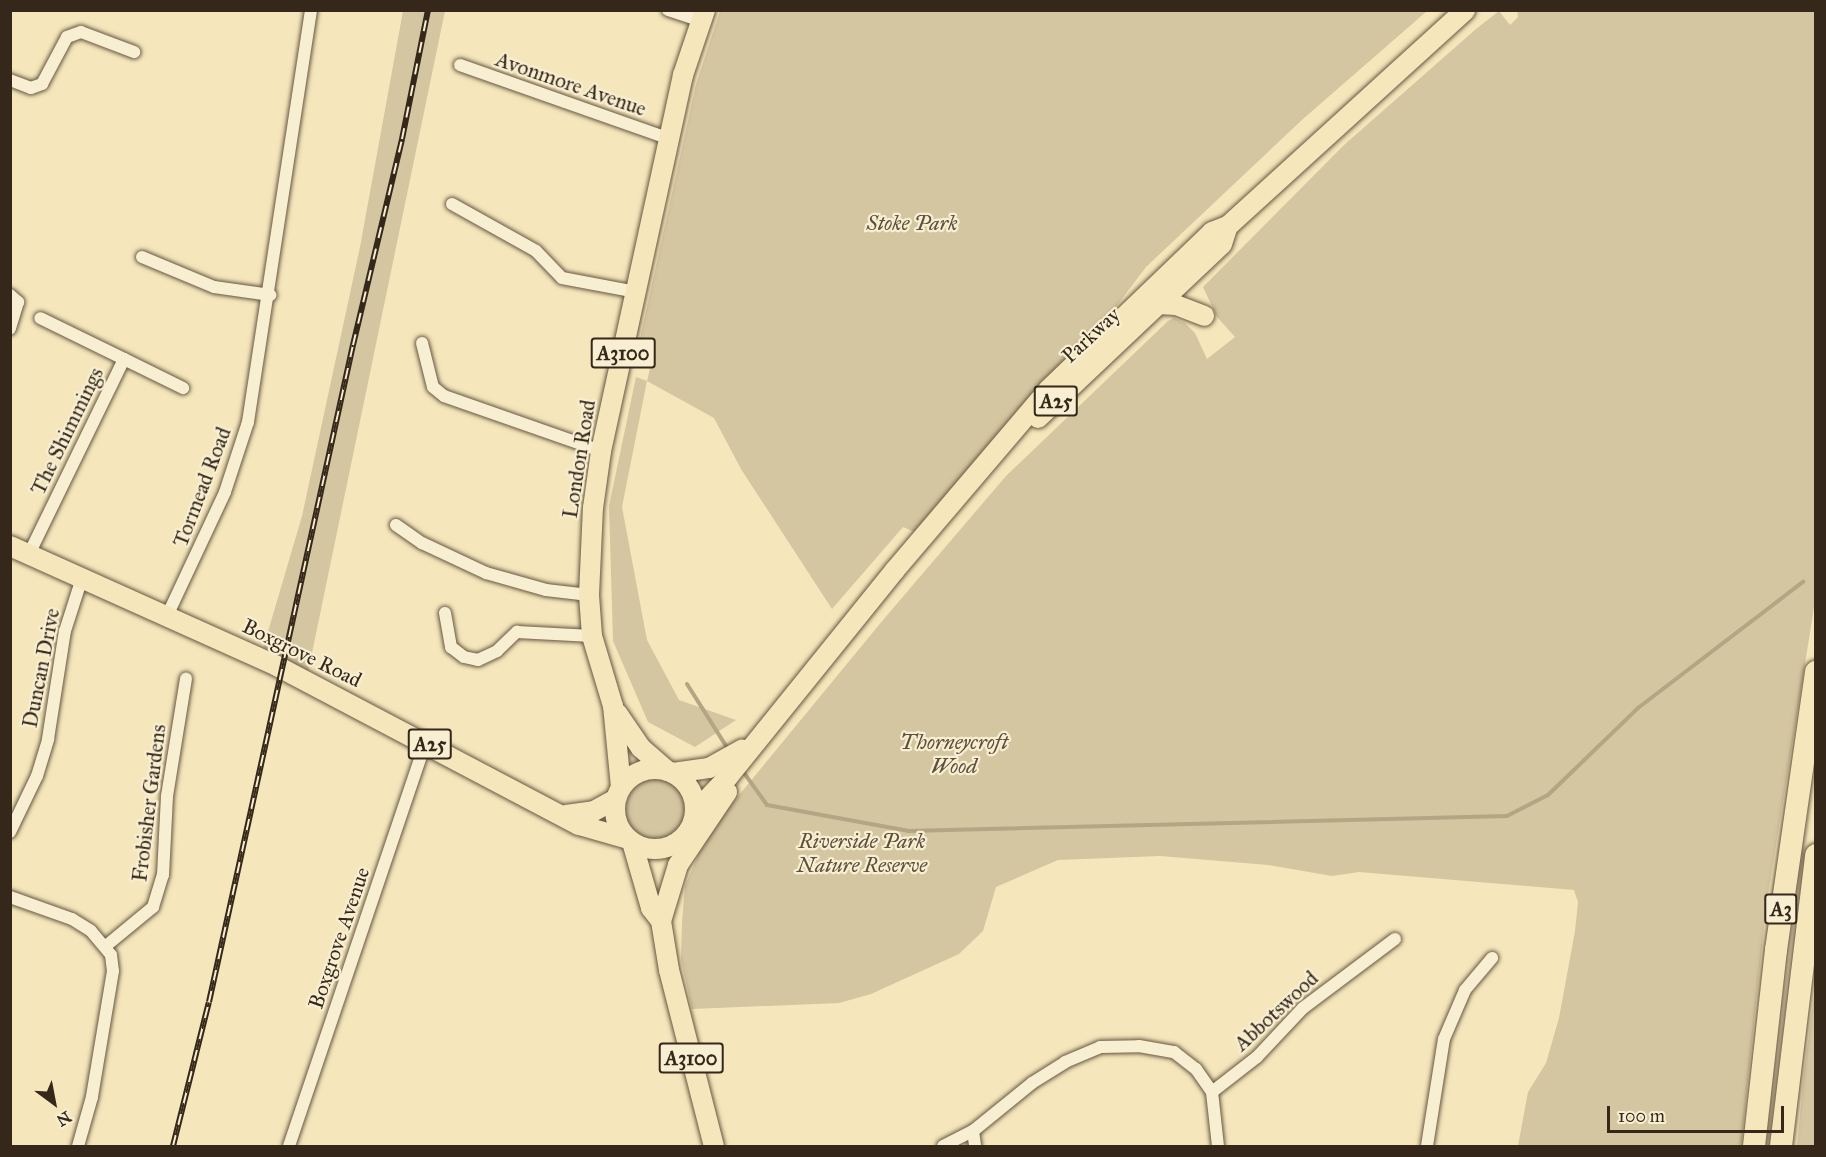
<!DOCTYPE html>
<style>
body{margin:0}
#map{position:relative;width:1826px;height:1157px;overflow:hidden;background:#f5e6bb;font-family:"IM FELL Great Primer",serif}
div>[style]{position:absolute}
.green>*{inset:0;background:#d4c6a0}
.round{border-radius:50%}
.stream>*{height:4px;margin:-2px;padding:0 2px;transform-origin:2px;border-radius:2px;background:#b4a584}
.roads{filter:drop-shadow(0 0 2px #655742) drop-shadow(0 0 2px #655742)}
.street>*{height:12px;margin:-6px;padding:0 6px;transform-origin:6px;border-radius:6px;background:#f8efd3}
.primary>*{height:20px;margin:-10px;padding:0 10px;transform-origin:10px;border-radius:10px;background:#f5e6bb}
.primary>.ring{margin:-10px;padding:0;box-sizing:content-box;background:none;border:20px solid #f5e6bb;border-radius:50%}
.highway>*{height:22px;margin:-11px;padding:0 11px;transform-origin:11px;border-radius:11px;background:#f5e6bb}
.rail>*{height:6px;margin-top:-3px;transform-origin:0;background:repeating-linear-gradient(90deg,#f8efd3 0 11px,#35271a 0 22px);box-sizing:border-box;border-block:2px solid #35271a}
span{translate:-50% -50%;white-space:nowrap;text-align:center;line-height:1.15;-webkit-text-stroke:4.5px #f8efd3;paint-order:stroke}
.shield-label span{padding:2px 4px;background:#f8efd3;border:2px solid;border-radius:4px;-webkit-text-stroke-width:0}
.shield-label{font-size:20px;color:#35271a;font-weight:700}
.street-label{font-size:21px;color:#35271a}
.park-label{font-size:21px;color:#5d4f3c;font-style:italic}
.frame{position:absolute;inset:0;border:12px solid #35271a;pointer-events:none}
.north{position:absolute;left:24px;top:1073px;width:60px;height:60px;-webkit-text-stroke:4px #f8efd3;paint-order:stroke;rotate:148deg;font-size:16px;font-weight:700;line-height:24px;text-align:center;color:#35271a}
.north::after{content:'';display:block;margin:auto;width:21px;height:27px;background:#35271a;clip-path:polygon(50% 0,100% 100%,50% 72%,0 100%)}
.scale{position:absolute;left:1607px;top:1106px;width:177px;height:27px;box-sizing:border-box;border:3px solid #35271a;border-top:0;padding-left:8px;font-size:18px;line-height:21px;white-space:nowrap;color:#35271a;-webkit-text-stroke:4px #f8efd3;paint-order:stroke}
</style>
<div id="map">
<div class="green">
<div style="clip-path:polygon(1517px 10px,1815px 11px,1815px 601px,1766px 908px,1741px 1146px,1518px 1146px,1528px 1092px,1546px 1063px,1559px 1018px,1575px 931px,1578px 902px,1574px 890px,1359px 872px,1332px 876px,1268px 865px,1160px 856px,1058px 860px,996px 887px,983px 931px,959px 954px,871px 994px,839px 1003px,692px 1009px,681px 960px,682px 921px,685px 886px,700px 851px,730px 806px,883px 620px,1006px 476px,1168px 321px,1174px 318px,1185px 323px,1195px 333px,1207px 359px,1235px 337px,1217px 317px,1203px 287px,1344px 145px,1476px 29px,1499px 11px,1510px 25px,1518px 17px)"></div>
<div style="clip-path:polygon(403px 11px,445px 11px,307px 677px,262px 652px,302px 516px,360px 247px)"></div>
<div style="clip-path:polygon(720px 11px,1427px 11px,1303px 119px,1146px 267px,1081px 353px,917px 533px,903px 527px,832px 609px,741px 469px,714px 418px,647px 381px,622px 507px,647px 640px,679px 700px,736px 720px,695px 747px,648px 722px,613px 641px,609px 506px,636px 377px,647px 381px,655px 348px,639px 343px,696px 84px)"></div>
<div class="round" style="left:626px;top:778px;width:64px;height:64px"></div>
<div style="clip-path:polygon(1815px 988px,1815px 1146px,1797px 1146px,1804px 1074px)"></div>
</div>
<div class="stream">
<div style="left:687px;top:684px;width:77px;rotate:57.8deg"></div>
<div style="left:742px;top:770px;width:43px;rotate:54.5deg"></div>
<div style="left:767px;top:805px;width:143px;rotate:10.4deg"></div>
<div style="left:908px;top:831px;width:599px;rotate:-1.43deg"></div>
<div style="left:1507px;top:816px;width:46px;rotate:-27.1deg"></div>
<div style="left:1548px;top:795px;width:125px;rotate:-44deg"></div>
<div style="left:1638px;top:708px;width:208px;rotate:-37.4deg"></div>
</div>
<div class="roads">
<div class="street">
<div style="left:668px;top:10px;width:35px;rotate:18deg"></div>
<div style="left:460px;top:65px;width:223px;rotate:19.4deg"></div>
<div style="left:10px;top:80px;width:22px;rotate:21deg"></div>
<div style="left:31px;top:88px;width:12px;rotate:-20deg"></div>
<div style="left:42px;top:84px;width:53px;rotate:-62deg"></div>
<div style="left:67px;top:37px;width:15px;rotate:-20deg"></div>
<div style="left:81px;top:32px;width:57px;rotate:20.7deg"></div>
<div style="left:452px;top:204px;width:96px;rotate:29.2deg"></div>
<div style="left:536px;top:251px;width:37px;rotate:46deg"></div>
<div style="left:562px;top:278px;width:75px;rotate:10.7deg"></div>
<div style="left:142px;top:257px;width:78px;rotate:22.6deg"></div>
<div style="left:214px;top:287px;width:57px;rotate:8.1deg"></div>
<div style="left:10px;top:295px;width:11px;rotate:41deg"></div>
<div style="left:18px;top:302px;width:28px;rotate:107deg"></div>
<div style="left:422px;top:343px;width:45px;rotate:76deg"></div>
<div style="left:433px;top:387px;width:14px;rotate:39deg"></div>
<div style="left:444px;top:396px;width:166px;rotate:19.3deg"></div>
<div style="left:124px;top:359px;width:66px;rotate:26.2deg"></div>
<div style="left:396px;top:525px;width:32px;rotate:35deg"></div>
<div style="left:422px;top:543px;width:71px;rotate:25.1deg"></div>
<div style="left:486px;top:573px;width:62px;rotate:15.8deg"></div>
<div style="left:546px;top:590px;width:43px;rotate:6.6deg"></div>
<div style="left:29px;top:554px;width:217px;rotate:-64deg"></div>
<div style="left:124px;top:359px;width:93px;rotate:-154deg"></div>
<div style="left:445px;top:613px;width:35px;rotate:80deg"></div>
<div style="left:451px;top:647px;width:16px;rotate:38deg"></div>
<div style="left:464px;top:657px;width:14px;rotate:12deg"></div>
<div style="left:478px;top:660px;width:21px;rotate:-25deg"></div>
<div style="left:497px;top:651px;width:28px;rotate:-44deg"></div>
<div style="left:517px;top:632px;width:75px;rotate:3.1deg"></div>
<div style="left:167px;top:616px;width:137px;rotate:-64.9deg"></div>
<div style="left:225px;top:492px;width:74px;rotate:-71.8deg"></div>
<div style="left:248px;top:422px;width:417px;rotate:-81.3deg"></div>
<div style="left:10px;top:832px;width:62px;rotate:-64.3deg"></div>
<div style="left:37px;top:776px;width:39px;rotate:-73deg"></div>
<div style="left:48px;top:739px;width:109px;rotate:-81.1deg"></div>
<div style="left:65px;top:631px;width:56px;rotate:-72.2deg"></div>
<div style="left:10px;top:897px;width:66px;rotate:19.5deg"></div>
<div style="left:72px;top:919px;width:22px;rotate:32deg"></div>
<div style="left:91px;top:931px;width:31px;rotate:50deg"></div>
<div style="left:111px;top:955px;width:16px;rotate:83deg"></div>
<div style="left:113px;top:971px;width:128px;rotate:99.5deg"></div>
<div style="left:92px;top:1097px;width:51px;rotate:105.9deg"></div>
<div style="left:107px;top:945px;width:60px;rotate:-39.6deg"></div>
<div style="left:153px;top:907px;width:34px;rotate:-73deg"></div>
<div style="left:163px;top:875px;width:79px;rotate:-87.1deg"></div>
<div style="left:167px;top:796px;width:119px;rotate:-80.8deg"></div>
<div style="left:1212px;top:1092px;width:57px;rotate:-37.9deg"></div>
<div style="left:1257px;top:1057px;width:67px;rotate:-46.8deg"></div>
<div style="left:1303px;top:1008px;width:115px;rotate:-36.9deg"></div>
<div style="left:973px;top:1131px;width:15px;rotate:82deg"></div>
<div style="left:289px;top:1146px;width:427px;rotate:-71.3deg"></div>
<div style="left:943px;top:1146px;width:34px;rotate:-27deg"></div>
<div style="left:973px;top:1131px;width:76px;rotate:-39.1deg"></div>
<div style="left:1032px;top:1083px;width:39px;rotate:-32deg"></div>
<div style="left:1065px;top:1062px;width:38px;rotate:-23deg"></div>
<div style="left:1100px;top:1047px;width:39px;rotate:-1deg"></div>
<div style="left:1139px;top:1046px;width:36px;rotate:10deg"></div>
<div style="left:1174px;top:1052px;width:28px;rotate:38deg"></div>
<div style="left:1196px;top:1069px;width:28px;rotate:55deg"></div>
<div style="left:1212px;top:1092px;width:54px;rotate:83.7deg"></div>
<div style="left:1427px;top:1146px;width:108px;rotate:-81deg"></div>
<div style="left:1444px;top:1039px;width:53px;rotate:-66.8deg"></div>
<div style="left:1465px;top:990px;width:42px;rotate:-49.8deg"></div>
</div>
<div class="primary">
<div style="left:1158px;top:304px;width:18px;rotate:3deg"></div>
<div style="left:1176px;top:305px;width:30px;rotate:21deg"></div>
<div style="left:1038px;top:418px;width:253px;rotate:-43.4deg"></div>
<div style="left:1222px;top:244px;width:19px;rotate:-72deg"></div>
<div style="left:10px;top:546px;width:293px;rotate:24.2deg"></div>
<div style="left:277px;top:666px;width:341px;rotate:27.8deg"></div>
<div style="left:579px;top:825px;width:51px;rotate:15.9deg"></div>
<div style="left:617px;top:713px;width:42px;rotate:55.6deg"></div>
<div style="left:641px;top:748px;width:35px;rotate:41deg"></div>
<div class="ring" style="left:615px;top:769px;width:60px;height:60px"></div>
<div style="left:673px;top:773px;width:36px;rotate:-8deg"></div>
<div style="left:709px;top:768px;width:38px;rotate:-29deg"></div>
<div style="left:621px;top:787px;width:81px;rotate:-95.6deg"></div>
<div style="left:613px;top:706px;width:73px;rotate:-106.7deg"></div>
<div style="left:592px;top:636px;width:41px;rotate:-94.2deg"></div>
<div style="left:589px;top:595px;width:87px;rotate:-87.4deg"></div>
<div style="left:593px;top:508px;width:58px;rotate:-82deg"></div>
<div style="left:601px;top:451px;width:385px;rotate:-77.7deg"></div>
<div style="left:683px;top:75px;width:69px;rotate:-71.3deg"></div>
<div style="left:695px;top:812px;width:48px;rotate:-46.7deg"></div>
<div style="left:728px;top:777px;width:266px;rotate:-51.1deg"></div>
<div style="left:895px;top:570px;width:236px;rotate:-49.6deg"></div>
<div style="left:1048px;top:390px;width:228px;rotate:-43.9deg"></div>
<div style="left:1212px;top:232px;width:17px;rotate:-21deg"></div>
<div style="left:1228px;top:226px;width:321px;rotate:-42.3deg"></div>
<div style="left:566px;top:815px;width:28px;rotate:-8deg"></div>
<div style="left:594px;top:811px;width:25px;rotate:-29deg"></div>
<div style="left:632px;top:842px;width:69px;rotate:73.9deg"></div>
<div style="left:651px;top:908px;width:16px;rotate:52deg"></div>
<div style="left:661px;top:921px;width:50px;rotate:80.7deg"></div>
<div style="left:669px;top:970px;width:182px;rotate:75.7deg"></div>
<div style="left:661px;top:921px;width:59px;rotate:-73.1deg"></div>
<div style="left:678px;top:865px;width:88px;rotate:-56.1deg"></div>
</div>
<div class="highway">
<div style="left:1754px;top:1146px;width:197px;rotate:-83.6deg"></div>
<div style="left:1776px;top:950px;width:281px;rotate:-81.8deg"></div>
<div style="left:1781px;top:1146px;width:293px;rotate:-83.1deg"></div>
</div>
</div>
<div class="rail">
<div style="left:173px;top:1146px;width:148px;rotate:-76deg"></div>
<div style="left:209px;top:1002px;width:673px;rotate:-77.64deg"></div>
<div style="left:353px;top:345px;width:212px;rotate:-76.6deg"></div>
<div style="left:402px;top:139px;width:132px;rotate:-78.6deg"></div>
</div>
<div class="shield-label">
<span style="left:623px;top:353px">A3100</span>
<span style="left:1056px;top:401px">A25</span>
<span style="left:430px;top:744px">A25</span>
<span style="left:1781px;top:909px">A3</span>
<span style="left:691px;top:1058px">A3100</span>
</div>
<div class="street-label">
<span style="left:571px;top:84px;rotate:19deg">Avonmore Avenue</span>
<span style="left:1091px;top:335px;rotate:-43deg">Parkway</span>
<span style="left:67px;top:431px;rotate:-64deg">The Shimmings</span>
<span style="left:579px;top:459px;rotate:-81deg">London Road</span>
<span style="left:202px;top:487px;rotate:-69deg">Tormead Road</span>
<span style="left:302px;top:653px;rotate:26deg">Boxgrove Road</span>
<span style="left:41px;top:668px;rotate:-79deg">Duncan Drive</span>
<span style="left:149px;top:803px;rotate:-83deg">Frobisher Gardens</span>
<span style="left:339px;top:938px;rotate:-71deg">Boxgrove Avenue</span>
<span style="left:1276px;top:1011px;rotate:-43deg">Abbotswood</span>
</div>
<div class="park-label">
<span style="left:912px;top:223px">Stoke Park</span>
<span style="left:954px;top:754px">Thorneycroft<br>Wood</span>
<span style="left:862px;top:853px">Riverside Park<br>Nature Reserve</span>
</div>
<div class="frame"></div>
<div class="north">N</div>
<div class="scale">100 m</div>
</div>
